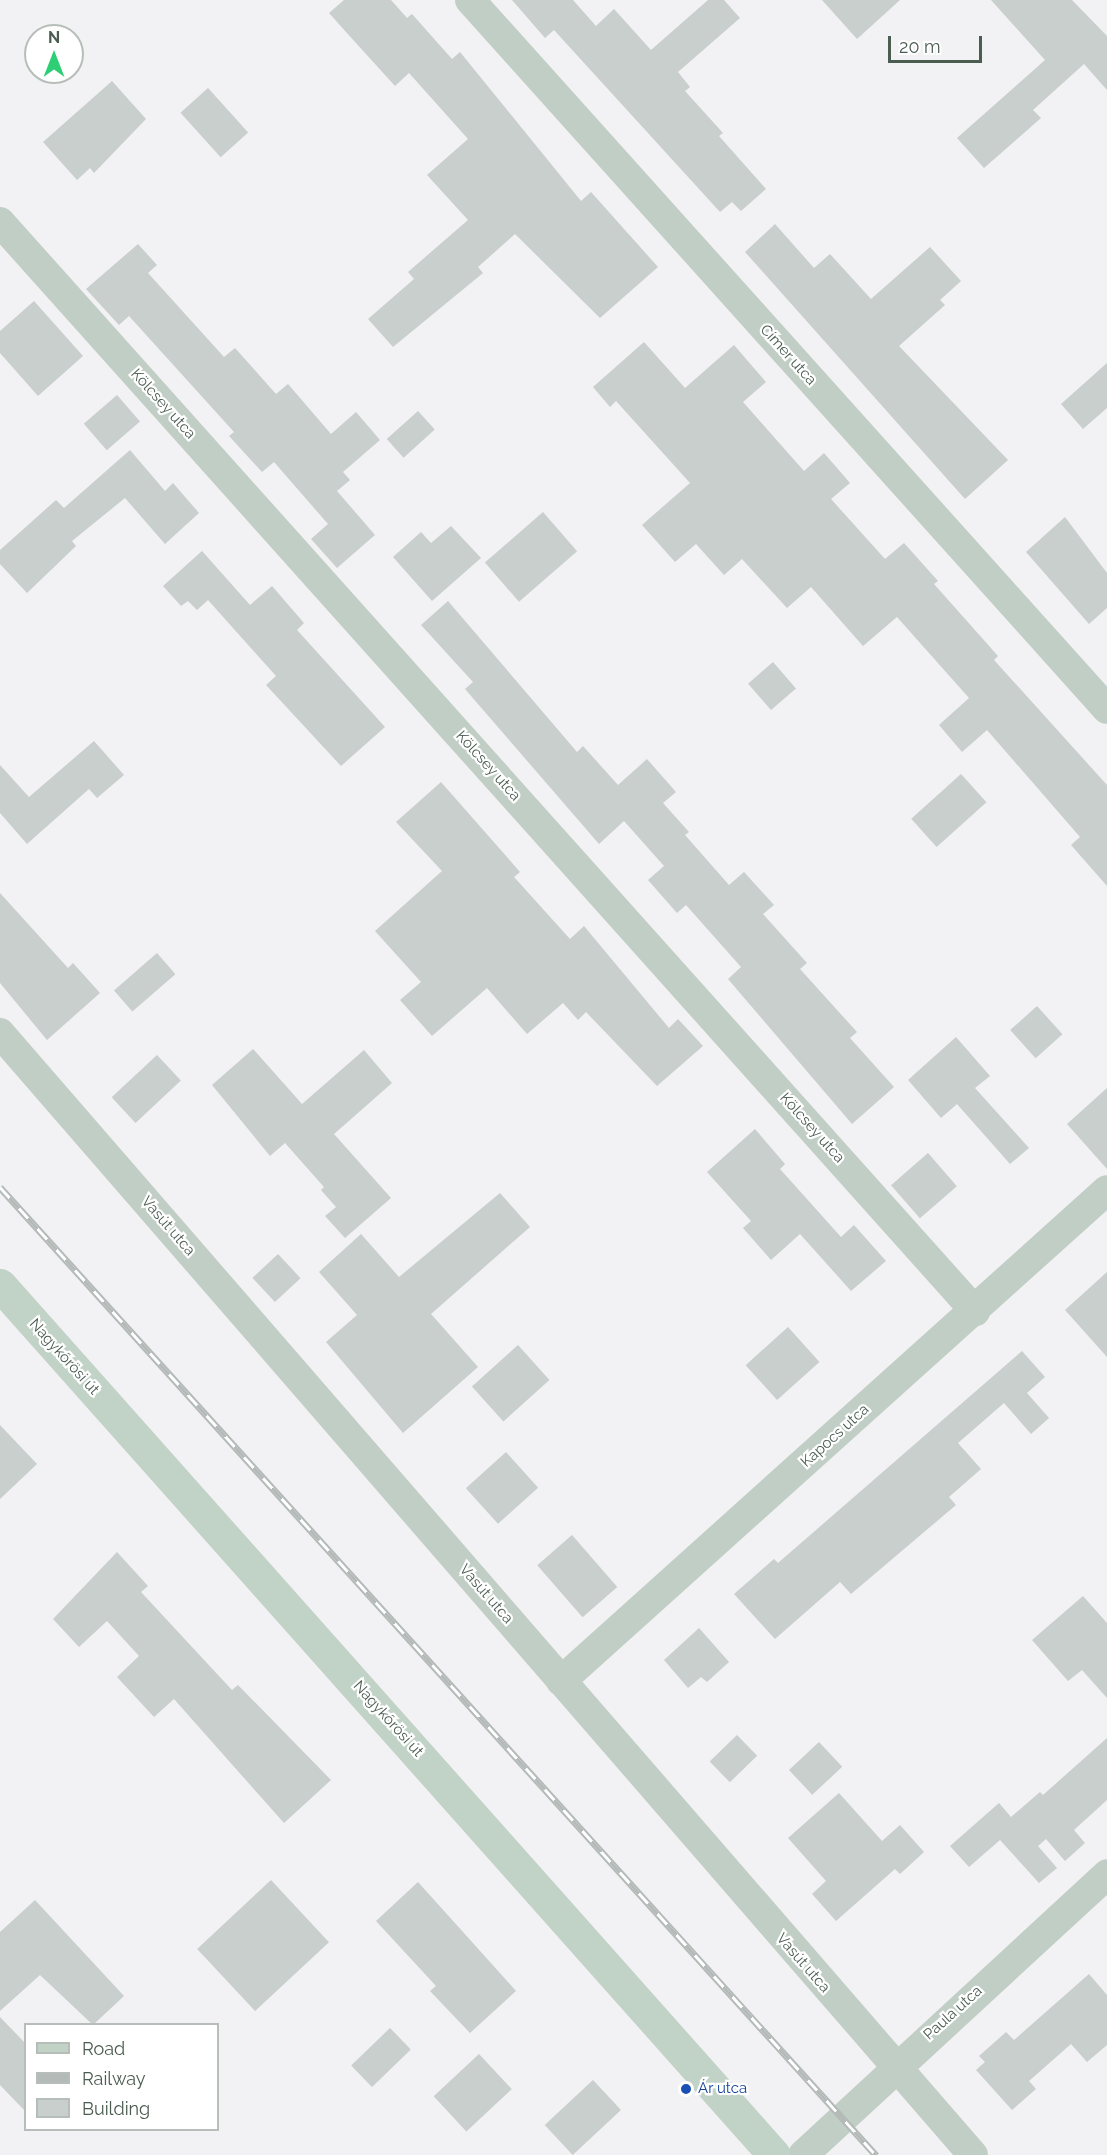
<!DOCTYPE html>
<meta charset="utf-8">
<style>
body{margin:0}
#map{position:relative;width:1107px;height:2155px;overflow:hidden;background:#f2f1f3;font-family:Raleway,sans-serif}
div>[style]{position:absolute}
.building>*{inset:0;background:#c8cfcc;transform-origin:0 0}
.minor>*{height:30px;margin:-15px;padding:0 15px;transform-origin:15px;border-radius:15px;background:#c1cec5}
.secondary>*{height:33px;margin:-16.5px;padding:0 16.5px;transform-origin:16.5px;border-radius:16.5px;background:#c1d2c7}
.rail>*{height:7px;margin-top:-3.5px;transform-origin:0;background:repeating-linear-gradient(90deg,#fff 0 14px,#b4bab7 0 28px);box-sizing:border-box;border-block:2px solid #b4bab7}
.dots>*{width:16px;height:16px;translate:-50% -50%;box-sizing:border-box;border:3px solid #fff;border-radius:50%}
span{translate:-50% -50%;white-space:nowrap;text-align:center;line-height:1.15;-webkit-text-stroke:4.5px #fff;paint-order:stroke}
.street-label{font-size:15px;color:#4b5c51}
.transit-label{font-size:15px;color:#164399}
.left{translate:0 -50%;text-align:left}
.legend{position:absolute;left:24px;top:2023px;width:195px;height:108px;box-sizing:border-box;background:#fff;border:2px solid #b7beb9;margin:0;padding:8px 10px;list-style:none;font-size:18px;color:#4b5c51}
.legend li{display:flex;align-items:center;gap:12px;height:30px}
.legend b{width:30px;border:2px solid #b7beb9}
.north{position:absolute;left:24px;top:24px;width:60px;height:60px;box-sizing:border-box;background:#fff;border:2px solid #b7beb9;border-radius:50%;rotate:0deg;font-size:16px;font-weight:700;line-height:24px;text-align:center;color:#4b5c51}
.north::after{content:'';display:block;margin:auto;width:21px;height:27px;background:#2ecf74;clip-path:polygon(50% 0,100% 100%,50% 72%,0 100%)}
.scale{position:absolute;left:888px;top:36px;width:94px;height:27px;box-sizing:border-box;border:3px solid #4b5c51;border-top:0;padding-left:8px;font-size:18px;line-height:21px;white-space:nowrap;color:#4b5c51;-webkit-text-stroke:4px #fff;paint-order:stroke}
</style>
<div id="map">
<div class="building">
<div style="clip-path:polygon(344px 0,391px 0,407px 18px,412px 14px,452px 59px,460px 52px,581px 201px,591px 192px,658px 267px,600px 318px,515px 234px,478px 267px,483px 273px,393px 347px,368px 319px,414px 279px,408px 272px,468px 220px,427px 175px,468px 139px,409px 73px,395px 86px,346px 32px,329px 13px)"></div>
<div style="clip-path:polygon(512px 0,573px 0,596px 26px,614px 9px,651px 50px,708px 0,724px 0,740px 18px,678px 72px,690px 87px,685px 91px,723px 133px,719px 136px,766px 189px,741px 211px,732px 202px,720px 212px,554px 30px,545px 38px)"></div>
<div style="clip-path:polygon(822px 0,900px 0,857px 39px)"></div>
<div style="clip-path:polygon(991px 0,1072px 0,1107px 36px,1107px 90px,1084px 64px,1033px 110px,1041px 118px,984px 168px,957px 138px,1045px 60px)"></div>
<div style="clip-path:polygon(112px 81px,146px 119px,94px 173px,90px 168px,77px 180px,43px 142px)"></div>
<div style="left:208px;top:88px;width:60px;height:37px;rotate:48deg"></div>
<div style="clip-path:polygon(775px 224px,814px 268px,830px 254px,871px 299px,930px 247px,961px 281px,940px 300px,945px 305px,899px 346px,1008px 460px,965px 499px,745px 252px)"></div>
<div style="clip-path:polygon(138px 244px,157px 265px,148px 273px,224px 357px,235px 348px,276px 394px,288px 384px,331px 434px,356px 412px,380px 440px,343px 472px,350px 480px,337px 491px,375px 535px,337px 568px,311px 539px,328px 524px,274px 462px,262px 472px,229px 436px,234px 432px,129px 316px,119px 325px,86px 289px)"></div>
<div style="clip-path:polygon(34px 301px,83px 356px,38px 396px,0 353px,0 331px)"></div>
<div style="clip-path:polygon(644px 342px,685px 388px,734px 345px,766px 382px,743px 402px,804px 471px,824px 453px,850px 483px,831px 499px,885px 559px,904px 543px,938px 581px,934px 584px,998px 656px,994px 660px,1107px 785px,1107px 886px,1071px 845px,1080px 837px,987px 730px,962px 752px,939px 725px,969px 698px,897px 617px,863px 646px,811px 587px,787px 608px,742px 559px,724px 575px,696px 544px,675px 562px,642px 525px,690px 483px,616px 401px,610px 407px,593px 387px)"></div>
<div style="clip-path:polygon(1107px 363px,1107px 408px,1083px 429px,1061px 404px)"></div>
<div style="left:117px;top:395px;width:35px;height:44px;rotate:49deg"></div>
<div style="left:418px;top:411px;width:25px;height:42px;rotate:48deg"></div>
<div style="clip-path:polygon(130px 450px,165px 491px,173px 483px,199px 513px,165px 544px,125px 498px,72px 541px,76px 546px,27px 593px,0 564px,0 550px,56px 500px,64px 508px)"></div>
<div style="left:543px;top:512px;width:52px;height:77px;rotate:49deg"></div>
<div style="clip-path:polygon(1065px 517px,1107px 573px,1107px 608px,1089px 624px,1026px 552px)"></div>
<div style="clip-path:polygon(451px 526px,481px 558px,432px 601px,393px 557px,421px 532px,431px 543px)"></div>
<div style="clip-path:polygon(202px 551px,250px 605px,272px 586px,304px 623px,297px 630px,385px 727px,341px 766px,266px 685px,276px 676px,208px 600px,197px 610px,188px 601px,181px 606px,163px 586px)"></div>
<div style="clip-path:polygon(448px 601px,577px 752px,583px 746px,618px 785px,647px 759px,676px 792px,663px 803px,689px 832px,685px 835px,729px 885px,744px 872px,774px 905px,763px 914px,807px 963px,800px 969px,857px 1032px,850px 1038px,894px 1087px,852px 1124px,728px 979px,741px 967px,686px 905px,677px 913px,648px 880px,664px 866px,624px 821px,599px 844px,465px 689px,473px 682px,421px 625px)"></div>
<div style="left:773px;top:662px;width:35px;height:33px;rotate:49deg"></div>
<div style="clip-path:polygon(94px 741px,124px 775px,97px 798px,89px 789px,27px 844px,0 813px,0 765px,29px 797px)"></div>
<div style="left:961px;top:774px;width:38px;height:67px;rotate:48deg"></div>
<div style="clip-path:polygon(441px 782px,520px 872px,514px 877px,570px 939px,584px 926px,669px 1028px,678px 1019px,703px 1046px,657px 1086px,586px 1012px,578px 1020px,563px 1003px,527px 1034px,487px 988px,432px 1036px,400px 1000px,421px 982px,375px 931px,442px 871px,396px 822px)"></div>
<div style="clip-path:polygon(0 893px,68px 968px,73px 963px,100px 993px,47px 1040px,0 983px)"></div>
<div style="left:157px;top:953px;width:28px;height:57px;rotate:49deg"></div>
<div style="left:1037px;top:1006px;width:38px;height:36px;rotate:48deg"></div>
<div style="clip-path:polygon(956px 1037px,990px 1076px,975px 1088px,1029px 1148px,1010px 1164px,957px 1104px,941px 1118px,908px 1080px)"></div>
<div style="clip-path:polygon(253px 1049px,302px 1104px,364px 1050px,392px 1083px,334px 1134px,391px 1198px,345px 1238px,325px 1216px,336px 1207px,321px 1190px,324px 1187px,285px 1143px,270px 1156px,212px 1085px)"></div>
<div style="left:157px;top:1055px;width:35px;height:62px;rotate:47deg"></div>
<div style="clip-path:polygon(1107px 1088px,1107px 1169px,1067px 1124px)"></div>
<div style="clip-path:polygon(755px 1129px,785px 1164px,780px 1169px,841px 1237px,854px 1225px,886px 1261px,851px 1291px,800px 1234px,771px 1260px,743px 1228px,751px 1221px,707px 1172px)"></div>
<div style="left:928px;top:1153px;width:44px;height:49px;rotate:49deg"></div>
<div style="clip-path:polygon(500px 1193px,530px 1227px,431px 1314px,478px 1367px,403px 1433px,326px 1342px,357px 1315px,319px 1272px,361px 1234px,399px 1277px)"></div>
<div style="left:278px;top:1254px;width:33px;height:35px;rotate:47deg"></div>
<div style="clip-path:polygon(1107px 1272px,1107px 1357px,1065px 1310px)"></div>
<div style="left:788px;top:1327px;width:47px;height:57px;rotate:48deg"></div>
<div style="left:518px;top:1345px;width:47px;height:62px;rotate:48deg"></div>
<div style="clip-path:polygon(1022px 1351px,1045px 1377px,1027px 1393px,1049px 1418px,1031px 1434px,1004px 1403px,958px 1443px,981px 1469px,949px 1497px,956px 1505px,851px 1594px,840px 1582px,775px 1639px,734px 1594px,774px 1559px,778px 1563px)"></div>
<div style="clip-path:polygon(0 1425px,37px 1464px,0 1499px)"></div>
<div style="left:506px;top:1452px;width:48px;height:54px;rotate:48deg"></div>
<div style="left:572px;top:1535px;width:69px;height:46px;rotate:49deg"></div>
<div style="clip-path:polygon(117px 1552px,148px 1586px,141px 1592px,232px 1690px,238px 1685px,331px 1780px,284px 1823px,174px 1699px,154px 1717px,117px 1677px,139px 1656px,107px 1621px,79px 1647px,53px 1619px)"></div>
<div style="clip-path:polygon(1083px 1596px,1107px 1623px,1107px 1698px,1082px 1670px,1068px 1681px,1032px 1640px)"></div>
<div style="clip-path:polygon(699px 1628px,729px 1662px,707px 1682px,701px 1677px,688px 1688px,664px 1660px)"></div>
<div style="left:737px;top:1735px;width:29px;height:38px;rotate:46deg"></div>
<div style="clip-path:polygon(1107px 1738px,1107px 1800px,1074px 1830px,1085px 1843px,1065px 1861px,1046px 1839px,1038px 1846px,1057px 1868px,1039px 1883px,1000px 1840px,969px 1867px,950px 1846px,999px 1803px,1011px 1817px,1040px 1792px,1043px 1795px)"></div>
<div style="left:819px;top:1742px;width:34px;height:41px;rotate:47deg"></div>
<div style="clip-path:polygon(839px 1793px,882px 1841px,900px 1825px,924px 1852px,900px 1874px,895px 1869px,836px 1921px,812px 1894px,826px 1881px,788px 1838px)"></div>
<div style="left:271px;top:1880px;width:85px;height:101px;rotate:47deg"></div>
<div style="clip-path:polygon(418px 1882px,516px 1991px,470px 2033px,430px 1991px,436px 1986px,376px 1921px)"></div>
<div style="clip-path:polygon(35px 1900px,124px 1996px,93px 2025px,40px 1975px,0 2011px,0 1932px)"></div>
<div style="clip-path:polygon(1089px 1974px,1107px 1995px,1107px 2045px,1087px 2062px,1071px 2044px,1029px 2081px,1036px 2089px,1012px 2110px,976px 2070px,985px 2062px,979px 2056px,1006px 2032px,1014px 2040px)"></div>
<div style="clip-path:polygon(0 2017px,26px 2044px,26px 2112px,0 2085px)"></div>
<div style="left:390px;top:2028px;width:30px;height:54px;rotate:46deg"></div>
<div style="left:479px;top:2054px;width:48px;height:62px;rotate:47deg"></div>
<div style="left:593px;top:2080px;width:41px;height:66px;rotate:47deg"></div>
</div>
<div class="minor">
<div style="left:470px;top:0;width:953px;rotate:48.06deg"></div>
<div style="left:0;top:222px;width:1462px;rotate:48.16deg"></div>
<div style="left:0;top:1033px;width:1485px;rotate:49.07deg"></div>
<div style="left:561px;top:1681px;width:734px;rotate:-41.96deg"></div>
<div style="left:803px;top:2155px;width:414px;rotate:-42.7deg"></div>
</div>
<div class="secondary">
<div style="left:0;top:1285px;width:1164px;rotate:48.34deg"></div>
</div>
<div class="rail">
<div style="left:0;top:1187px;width:1306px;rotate:47.86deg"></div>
</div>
<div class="dots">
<div style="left:686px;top:2089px;background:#1a4fb4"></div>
</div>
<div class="street-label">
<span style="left:788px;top:355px;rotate:48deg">Címer utca</span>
<span style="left:163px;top:404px;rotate:48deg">Kölcsey utca</span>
<span style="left:488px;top:766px;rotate:48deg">Kölcsey utca</span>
<span style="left:812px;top:1128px;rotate:48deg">Kölcsey utca</span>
<span style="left:168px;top:1226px;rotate:49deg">Vasút utca</span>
<span style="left:64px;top:1357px;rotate:48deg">Nagykőrösi út</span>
<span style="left:835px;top:1436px;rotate:-42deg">Kapocs utca</span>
<span style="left:486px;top:1594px;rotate:49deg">Vasút utca</span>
<span style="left:388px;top:1719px;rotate:48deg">Nagykőrösi út</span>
<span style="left:803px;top:1963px;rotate:49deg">Vasút utca</span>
<span style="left:953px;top:2013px;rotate:-42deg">Paula utca</span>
</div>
<div class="transit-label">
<span class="left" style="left:698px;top:2089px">Ár utca</span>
</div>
<ul class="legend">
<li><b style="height:8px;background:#c1d2c7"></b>Road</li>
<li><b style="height:8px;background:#b4bab7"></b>Railway</li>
<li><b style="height:16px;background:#c8cfcc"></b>Building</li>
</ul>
<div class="north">N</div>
<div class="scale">20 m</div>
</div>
